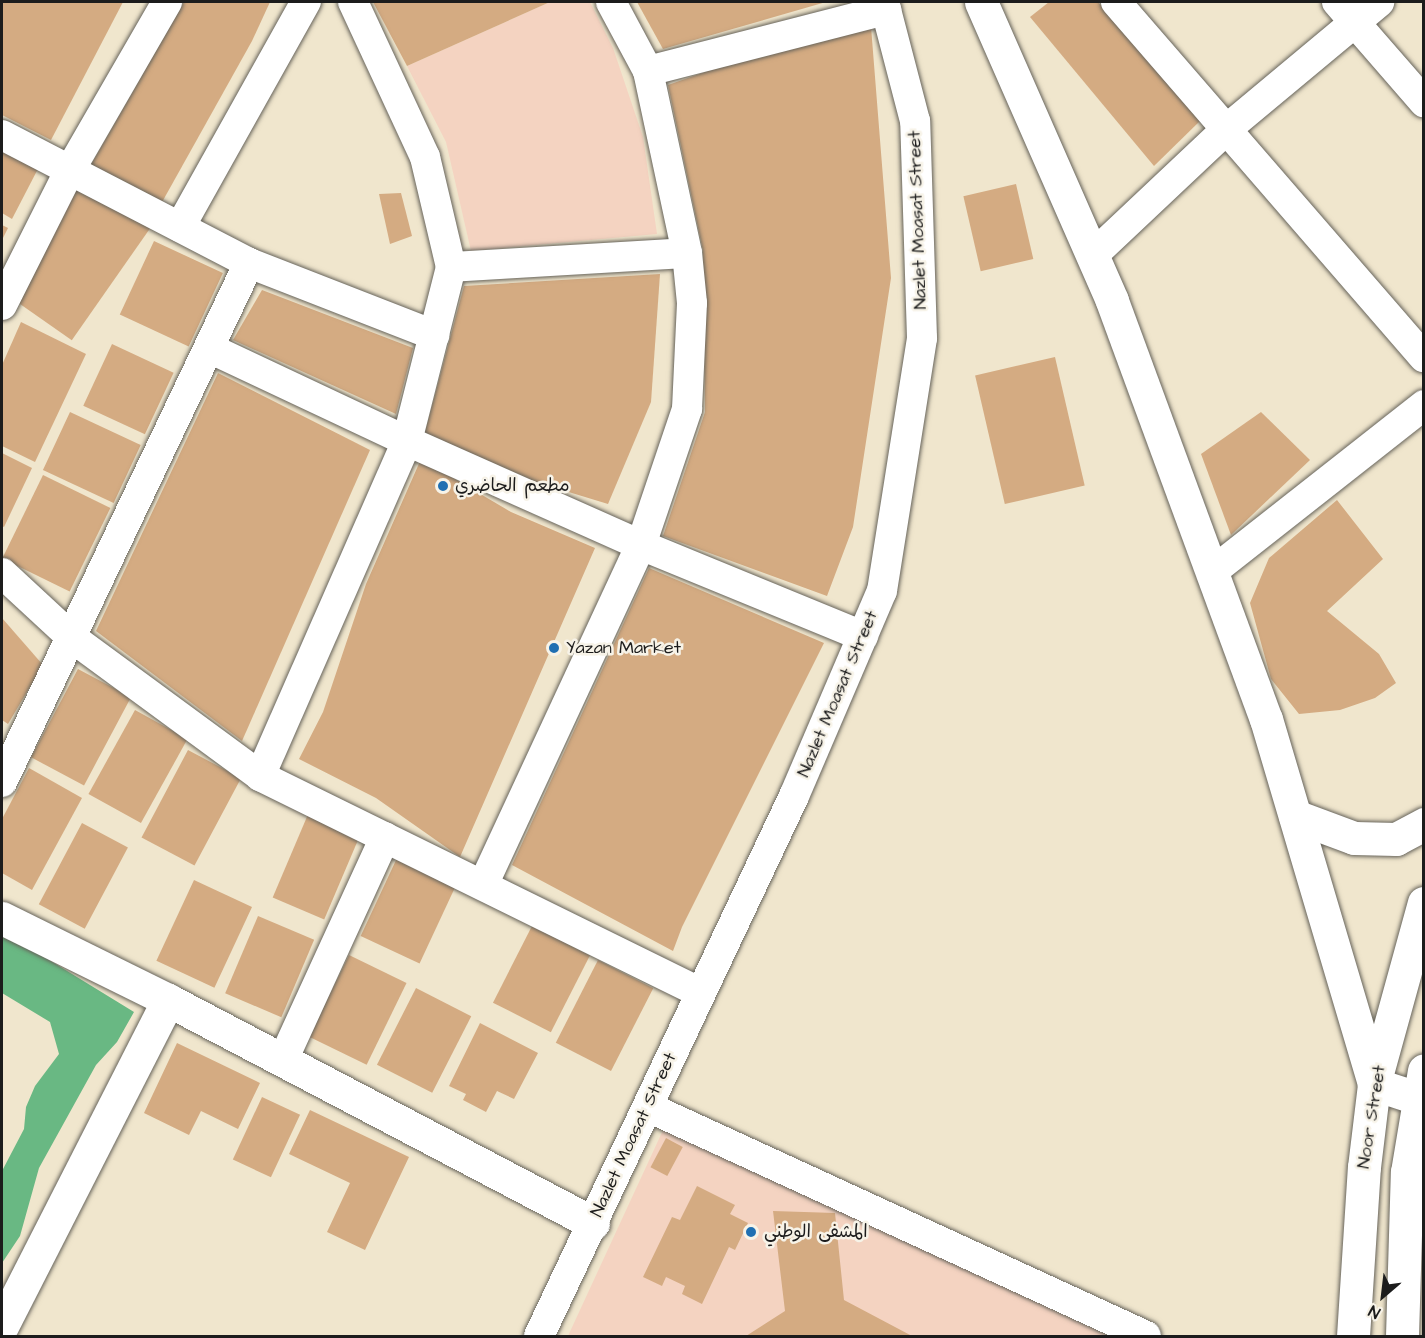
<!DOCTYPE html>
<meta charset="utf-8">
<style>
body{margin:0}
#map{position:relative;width:1425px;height:1338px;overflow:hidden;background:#f0e6cd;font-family:"Architects Daughter","Playpen Sans Arabic",sans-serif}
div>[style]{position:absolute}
.built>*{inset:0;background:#f4d3c1}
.forest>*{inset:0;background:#69b883}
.building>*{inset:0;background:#d4ab82;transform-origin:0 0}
.roads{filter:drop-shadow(0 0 2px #66635a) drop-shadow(0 0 2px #66635a)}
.street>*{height:30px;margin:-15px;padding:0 15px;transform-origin:15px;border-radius:15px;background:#fff}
.secondary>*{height:33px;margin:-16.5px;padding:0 16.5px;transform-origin:16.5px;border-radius:16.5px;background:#fff}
.dots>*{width:16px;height:16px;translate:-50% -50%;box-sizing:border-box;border:3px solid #f7f3e8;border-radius:50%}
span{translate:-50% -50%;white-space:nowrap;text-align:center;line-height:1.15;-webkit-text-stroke:5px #f7f3e8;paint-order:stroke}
.street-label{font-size:18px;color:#1c1c1c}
.poi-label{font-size:18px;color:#1c1c1c}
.left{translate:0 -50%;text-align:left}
.frame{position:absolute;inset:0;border:3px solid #1c1c1c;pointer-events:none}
.north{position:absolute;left:1353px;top:1266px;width:60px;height:60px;-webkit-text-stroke:4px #f7f3e8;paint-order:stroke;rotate:208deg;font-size:16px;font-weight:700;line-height:24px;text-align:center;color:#1c1c1c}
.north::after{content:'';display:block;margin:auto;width:21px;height:27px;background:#1c1c1c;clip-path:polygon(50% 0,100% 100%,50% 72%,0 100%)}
</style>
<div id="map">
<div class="built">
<div style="clip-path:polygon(550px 2px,590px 2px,613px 48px,643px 137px,657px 234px,471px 251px,446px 142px,407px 66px)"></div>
<div style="clip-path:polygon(664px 1128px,1109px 1336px,568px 1336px)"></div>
</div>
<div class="forest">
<div style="clip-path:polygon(2px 931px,134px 1012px,117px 1042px,96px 1065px,39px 1168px,20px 1236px,2px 1263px,2px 1171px,24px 1129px,26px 1107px,35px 1086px,59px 1054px,50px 1022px,2px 993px)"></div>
</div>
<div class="building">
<div style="clip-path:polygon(2px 2px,123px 2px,51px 140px,2px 115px)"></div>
<div style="clip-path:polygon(184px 2px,270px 2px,252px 41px,161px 204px,84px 177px)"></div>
<div style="clip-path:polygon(373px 2px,550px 2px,407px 66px)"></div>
<div style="clip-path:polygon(637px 2px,826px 2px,663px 49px)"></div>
<div style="clip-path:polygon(1049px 2px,1098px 2px,1202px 119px,1154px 166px,1030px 17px)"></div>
<div style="clip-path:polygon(870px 14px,891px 278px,853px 527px,827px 596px,663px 536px,705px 412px,703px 251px,668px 85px)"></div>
<div style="clip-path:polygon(2px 142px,41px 163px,12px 219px,2px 213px)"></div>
<div style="left:80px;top:175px;width:88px;height:140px;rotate:35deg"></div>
<div style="left:1016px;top:184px;width:77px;height:54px;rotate:77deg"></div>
<div style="clip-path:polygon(401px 193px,412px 236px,390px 244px,379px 194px)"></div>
<div style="clip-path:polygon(2px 225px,8px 228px,2px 240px)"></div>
<div style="left:154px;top:241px;width:76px;height:81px;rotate:25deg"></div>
<div style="clip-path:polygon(660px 274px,651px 402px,608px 504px,421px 447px,464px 286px)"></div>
<div style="clip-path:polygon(262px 290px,413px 348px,396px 414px,233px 340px)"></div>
<div style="clip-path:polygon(21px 322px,86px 354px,35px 462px,2px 446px,2px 365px)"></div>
<div style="left:112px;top:344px;width:68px;height:68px;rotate:25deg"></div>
<div style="left:1055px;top:357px;width:132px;height:82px;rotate:77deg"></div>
<div style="clip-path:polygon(218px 373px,370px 450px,242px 741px,96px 631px)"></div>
<div style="left:70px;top:412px;width:78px;height:64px;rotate:25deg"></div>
<div style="clip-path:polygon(1261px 412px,1310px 460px,1231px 535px,1201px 454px)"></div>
<div style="clip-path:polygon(2px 453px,32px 468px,4px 527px,2px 526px)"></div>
<div style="clip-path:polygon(421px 459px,511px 512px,595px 548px,460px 857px,376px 798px,299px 759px,323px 712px,366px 584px)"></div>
<div style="left:43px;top:475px;width:75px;height:93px;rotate:26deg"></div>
<div style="clip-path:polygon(1337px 500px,1383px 559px,1327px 611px,1379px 654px,1396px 683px,1375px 698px,1340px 710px,1299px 714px,1271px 679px,1250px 603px,1269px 558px)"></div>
<div style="clip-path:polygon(649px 568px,824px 643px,682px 927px,673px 951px,512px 865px)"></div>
<div style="clip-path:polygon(2px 618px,43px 665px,8px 724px,2px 720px)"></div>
<div style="left:78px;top:669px;width:60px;height:100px;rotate:28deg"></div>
<div style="left:135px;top:710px;width:60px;height:96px;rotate:29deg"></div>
<div style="left:188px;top:750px;width:60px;height:99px;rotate:28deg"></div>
<div style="clip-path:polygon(29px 768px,82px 798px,32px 890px,2px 873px,2px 819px)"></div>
<div style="left:309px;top:812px;width:56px;height:93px;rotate:23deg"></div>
<div style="left:82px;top:823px;width:52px;height:92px;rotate:28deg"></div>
<div style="left:397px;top:858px;width:65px;height:86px;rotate:25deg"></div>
<div style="left:194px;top:880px;width:64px;height:89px;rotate:25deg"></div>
<div style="left:258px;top:916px;width:61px;height:84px;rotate:23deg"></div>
<div style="left:532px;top:926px;width:65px;height:86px;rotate:27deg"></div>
<div style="left:349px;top:955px;width:64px;height:91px;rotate:26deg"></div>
<div style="left:598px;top:960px;width:62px;height:93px;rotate:27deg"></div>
<div style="left:416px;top:988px;width:62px;height:86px;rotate:27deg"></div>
<div style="clip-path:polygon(480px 1023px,538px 1053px,514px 1099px,497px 1091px,486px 1112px,463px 1100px,466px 1094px,449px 1086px)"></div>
<div style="clip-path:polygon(177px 1043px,260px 1083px,238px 1129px,201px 1111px,189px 1135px,144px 1113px)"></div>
<div style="left:262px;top:1097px;width:42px;height:69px;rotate:25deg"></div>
<div style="clip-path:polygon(310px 1110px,409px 1157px,365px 1250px,327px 1232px,350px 1183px,289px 1154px)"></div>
<div style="left:666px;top:1138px;width:19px;height:33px;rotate:28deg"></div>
<div style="clip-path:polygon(697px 1186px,735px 1205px,730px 1214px,748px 1223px,735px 1250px,729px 1247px,702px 1304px,682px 1294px,685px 1286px,666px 1277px,662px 1286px,643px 1277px,672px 1217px,680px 1220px)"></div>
<div style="clip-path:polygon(773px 1211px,835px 1213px,844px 1300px,912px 1336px,746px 1336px,785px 1311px)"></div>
</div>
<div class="roads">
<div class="street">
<div style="left:1116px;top:2px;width:470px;rotate:49.1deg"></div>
<div style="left:1337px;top:2px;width:133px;rotate:49deg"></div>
<div style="left:648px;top:71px;width:246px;rotate:-14.4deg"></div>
<div style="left:2px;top:135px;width:278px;rotate:27.4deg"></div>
<div style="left:249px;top:263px;width:199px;rotate:21.3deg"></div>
<div style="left:180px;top:227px;width:258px;rotate:-60.8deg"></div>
<div style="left:1092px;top:256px;width:187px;rotate:-43.3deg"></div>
<div style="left:1228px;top:128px;width:197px;rotate:-39.8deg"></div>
<div style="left:451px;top:267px;width:236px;rotate:-3.4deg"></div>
<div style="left:2px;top:305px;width:151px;rotate:-63.3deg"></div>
<div style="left:70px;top:170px;width:194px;rotate:-60deg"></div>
<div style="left:209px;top:348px;width:219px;rotate:25.2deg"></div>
<div style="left:407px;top:441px;width:256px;rotate:24deg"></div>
<div style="left:641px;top:545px;width:240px;rotate:22.3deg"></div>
<div style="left:1212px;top:572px;width:270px;rotate:-38.2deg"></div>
<div style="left:2px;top:573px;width:94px;rotate:42.8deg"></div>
<div style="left:71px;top:637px;width:235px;rotate:36.3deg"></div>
<div style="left:260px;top:776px;width:491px;rotate:26.2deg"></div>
<div style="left:260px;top:776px;width:366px;rotate:-66.3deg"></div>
<div style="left:407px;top:441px;width:179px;rotate:-75.8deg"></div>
<div style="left:451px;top:267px;width:113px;rotate:-103.3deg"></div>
<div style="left:425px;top:157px;width:171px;rotate:-114.9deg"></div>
<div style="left:2px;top:782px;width:575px;rotate:-64.55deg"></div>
<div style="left:483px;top:885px;width:375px;rotate:-65.1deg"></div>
<div style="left:641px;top:545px;width:144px;rotate:-71.3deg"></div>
<div style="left:687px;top:409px;width:106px;rotate:-87.3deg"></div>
<div style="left:692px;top:303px;width:50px;rotate:-95.7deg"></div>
<div style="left:687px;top:253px;width:186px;rotate:-102.1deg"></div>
<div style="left:648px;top:71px;width:78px;rotate:-118.2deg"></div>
<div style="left:283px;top:1060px;width:245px;rotate:-65.4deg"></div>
<div style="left:648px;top:1107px;width:548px;rotate:24.69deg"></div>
<div style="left:539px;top:1336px;width:597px;rotate:-64.72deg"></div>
<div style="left:794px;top:796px;width:223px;rotate:-66.8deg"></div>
<div style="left:882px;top:591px;width:256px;rotate:-81deg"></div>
<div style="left:922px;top:338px;width:217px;rotate:-91.8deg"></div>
<div style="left:915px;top:121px;width:123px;rotate:-104.6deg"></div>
</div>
<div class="secondary">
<div style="left:981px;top:2px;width:326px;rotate:66.3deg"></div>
<div style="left:1112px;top:301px;width:445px;rotate:69.8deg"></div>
<div style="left:1266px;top:719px;width:381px;rotate:73.5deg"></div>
<div style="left:1374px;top:1084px;width:45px;rotate:18deg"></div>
<div style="left:1295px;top:816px;width:63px;rotate:20.4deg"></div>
<div style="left:1354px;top:838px;width:42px;rotate:1.4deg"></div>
<div style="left:1396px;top:839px;width:32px;rotate:-28deg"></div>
<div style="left:2px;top:918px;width:185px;rotate:26.3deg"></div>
<div style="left:168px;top:1000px;width:480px;rotate:27.7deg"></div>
<div style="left:2px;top:1326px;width:366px;rotate:-63deg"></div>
<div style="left:1353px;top:1336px;width:169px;rotate:-86.3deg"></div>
<div style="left:1364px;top:1167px;width:84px;rotate:-83.1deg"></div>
<div style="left:1374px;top:1084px;width:188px;rotate:-74.6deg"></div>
<div style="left:1402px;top:1336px;width:164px;rotate:-88.3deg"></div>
<div style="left:1407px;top:1172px;width:103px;rotate:-80.5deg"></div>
</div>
</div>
<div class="dots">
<div style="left:443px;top:486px;background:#1f6fb2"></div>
<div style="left:554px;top:648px;background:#1f6fb2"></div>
<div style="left:751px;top:1232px;background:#1f6fb2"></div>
</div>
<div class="street-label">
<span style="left:918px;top:220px;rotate:-92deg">Nazlet Moasat Street</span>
<span style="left:838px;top:694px;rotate:-67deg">Nazlet Moasat Street</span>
<span style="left:1372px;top:1117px;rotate:-81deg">Noor Street</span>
<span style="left:634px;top:1135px;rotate:-65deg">Nazlet Moasat Street</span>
</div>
<div class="poi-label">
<span class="left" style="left:455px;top:486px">مطعم الحاضري</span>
<span class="left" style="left:566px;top:648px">Yazan Market</span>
<span class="left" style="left:764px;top:1232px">المشفى الوطني</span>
</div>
<div class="frame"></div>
<div class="north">N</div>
</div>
